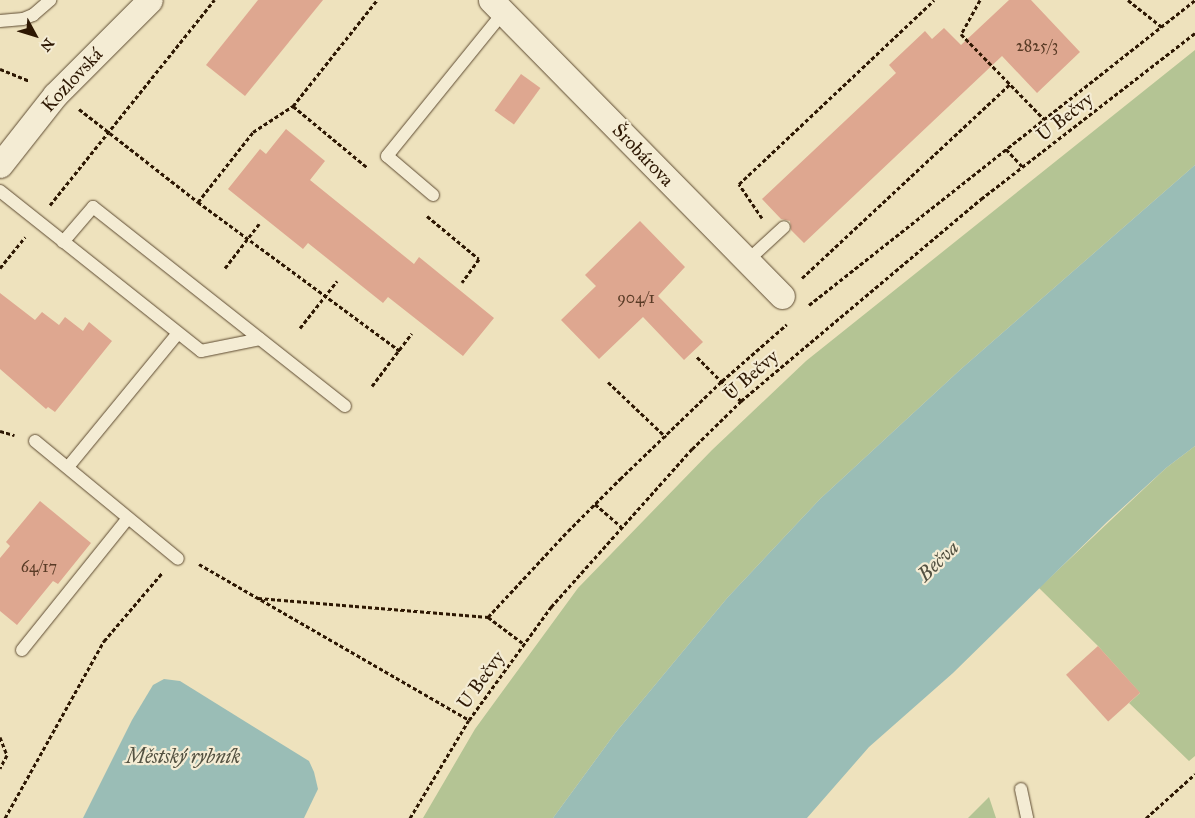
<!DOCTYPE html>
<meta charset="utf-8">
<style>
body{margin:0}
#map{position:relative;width:1195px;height:818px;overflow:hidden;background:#eee2bd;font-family:"IM FELL Great Primer",serif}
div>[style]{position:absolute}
.green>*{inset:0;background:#b4c494}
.water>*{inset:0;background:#9abdb6}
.building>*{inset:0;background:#dea790;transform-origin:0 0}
.path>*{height:3px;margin-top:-1.5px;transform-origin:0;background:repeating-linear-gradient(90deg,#2d1702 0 4px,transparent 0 6.5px)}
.roads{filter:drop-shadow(0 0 1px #5d4a31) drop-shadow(0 0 1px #5d4a31)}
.service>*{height:12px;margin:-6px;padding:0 6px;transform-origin:6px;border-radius:6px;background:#f4ecd4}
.minor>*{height:25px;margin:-12.5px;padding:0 12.5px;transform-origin:12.5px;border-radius:12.5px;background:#f4ecd4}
span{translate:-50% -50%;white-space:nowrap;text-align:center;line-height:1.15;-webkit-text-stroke:4.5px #f4ecd4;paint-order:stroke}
.number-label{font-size:16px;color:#593b26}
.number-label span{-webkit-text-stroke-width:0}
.street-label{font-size:19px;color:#2d1702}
.water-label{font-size:20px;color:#535141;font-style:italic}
.north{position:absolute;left:10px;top:10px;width:50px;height:50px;-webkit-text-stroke:4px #f4ecd4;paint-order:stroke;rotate:129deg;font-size:14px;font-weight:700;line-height:20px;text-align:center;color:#2d1702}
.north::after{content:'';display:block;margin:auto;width:18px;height:22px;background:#2d1702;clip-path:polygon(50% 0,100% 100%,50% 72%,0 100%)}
</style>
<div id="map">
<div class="green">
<div style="clip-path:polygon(1195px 50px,1195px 165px,961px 369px,820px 499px,728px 597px,616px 732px,553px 818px,423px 818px,475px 729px,578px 588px,712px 450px,806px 361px)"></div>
<div style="clip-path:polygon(1195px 446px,1195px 756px,1189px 761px,1129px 703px,1140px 693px,1098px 646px,1039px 588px,1166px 468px)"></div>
<div style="clip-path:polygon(989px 797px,996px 818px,968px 818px)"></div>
</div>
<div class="water">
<div style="clip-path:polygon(1195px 165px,1195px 446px,1166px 468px,1107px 522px,953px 673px,869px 747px,807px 818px,553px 818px,616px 732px,728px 597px,820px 499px,961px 369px)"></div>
<div style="clip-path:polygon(164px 679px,180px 681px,309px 761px,314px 772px,318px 789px,304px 818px,83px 818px,132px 720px,153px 685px)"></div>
</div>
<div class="building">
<div style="clip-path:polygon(258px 0,323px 0,245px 96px,206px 65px)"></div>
<div style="clip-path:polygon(1009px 0,1031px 0,1080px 52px,1037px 93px,1002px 56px,804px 243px,791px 230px,790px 221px,781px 219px,762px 199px,896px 73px,889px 65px,925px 31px,932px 39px,944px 28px,961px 45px)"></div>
<div style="left:521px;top:74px;width:24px;height:45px;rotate:36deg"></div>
<div style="clip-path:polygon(286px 129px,325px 161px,310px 180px,414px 264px,419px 257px,494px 318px,463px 356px,388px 297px,383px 303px,308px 243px,303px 249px,228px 189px,260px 149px,266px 154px)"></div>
<div style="clip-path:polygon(640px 221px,685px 267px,658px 296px,703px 342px,684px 360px,643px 317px,599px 359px,561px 320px,596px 286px,585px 275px)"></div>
<div style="clip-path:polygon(0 293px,35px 320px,42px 312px,59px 325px,65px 317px,83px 331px,89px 322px,112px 341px,55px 412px,48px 407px,46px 409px,0 369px)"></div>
<div style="clip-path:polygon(40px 501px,91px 543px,58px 584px,53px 581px,17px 625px,0 611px,0 558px,10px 546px,6px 542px)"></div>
<div style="left:1098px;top:646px;width:63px;height:43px;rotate:48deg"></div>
</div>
<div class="path">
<div style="left:980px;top:0;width:39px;rotate:119deg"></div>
<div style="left:961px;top:34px;width:119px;rotate:45.7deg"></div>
<div style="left:1128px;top:0;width:43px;rotate:38.5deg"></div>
<div style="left:0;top:69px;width:32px;rotate:22deg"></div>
<div style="left:293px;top:106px;width:97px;rotate:39.6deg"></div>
<div style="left:79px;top:109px;width:151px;rotate:38deg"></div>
<div style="left:198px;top:202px;width:251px;rotate:36.4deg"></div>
<div style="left:1006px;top:149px;width:25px;rotate:47deg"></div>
<div style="left:198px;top:202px;width:89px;rotate:-51.8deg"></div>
<div style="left:253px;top:132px;width:48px;rotate:-33deg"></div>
<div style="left:293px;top:106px;width:135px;rotate:-51.6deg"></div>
<div style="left:50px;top:205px;width:263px;rotate:-51.3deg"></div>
<div style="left:427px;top:216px;width:67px;rotate:39.6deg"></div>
<div style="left:479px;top:259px;width:29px;rotate:126deg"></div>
<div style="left:762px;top:218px;width:41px;rotate:-124.1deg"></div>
<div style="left:739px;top:184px;width:268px;rotate:-43.3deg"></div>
<div style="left:0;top:268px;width:40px;rotate:-51deg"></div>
<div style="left:225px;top:268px;width:56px;rotate:-52.3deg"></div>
<div style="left:802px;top:278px;width:284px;rotate:-43deg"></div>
<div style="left:809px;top:305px;width:492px;rotate:-38.3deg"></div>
<div style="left:300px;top:328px;width:60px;rotate:-51.8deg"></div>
<div style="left:697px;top:357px;width:62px;rotate:45deg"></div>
<div style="left:608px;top:382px;width:80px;rotate:43.5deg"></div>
<div style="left:372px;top:386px;width:66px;rotate:-53deg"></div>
<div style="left:0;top:431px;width:15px;rotate:16deg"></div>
<div style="left:595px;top:504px;width:35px;rotate:41deg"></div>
<div style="left:199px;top:564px;width:312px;rotate:30deg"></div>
<div style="left:258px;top:598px;width:231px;rotate:4.7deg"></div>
<div style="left:488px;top:617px;width:45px;rotate:36.9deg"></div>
<div style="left:488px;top:617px;width:117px;rotate:-47.1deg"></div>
<div style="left:568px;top:531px;width:74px;rotate:-45deg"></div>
<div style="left:620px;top:479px;width:141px;rotate:-43.9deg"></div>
<div style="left:722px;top:381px;width:86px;rotate:-41.2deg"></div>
<div style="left:0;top:737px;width:19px;rotate:69deg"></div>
<div style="left:7px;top:755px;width:15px;rotate:118deg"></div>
<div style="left:5px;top:818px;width:203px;rotate:-60.8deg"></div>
<div style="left:104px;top:641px;width:89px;rotate:-49.5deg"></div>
<div style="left:410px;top:818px;width:114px;rotate:-59deg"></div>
<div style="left:469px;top:720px;width:140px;rotate:-54deg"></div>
<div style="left:551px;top:607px;width:212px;rotate:-48.3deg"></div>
<div style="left:692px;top:449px;width:69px;rotate:-44.4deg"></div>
<div style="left:741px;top:401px;width:314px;rotate:-40.1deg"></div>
<div style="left:981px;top:199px;width:271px;rotate:-37.8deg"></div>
<div style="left:1146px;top:818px;width:66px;rotate:-41.9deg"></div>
</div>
<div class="roads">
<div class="service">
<div style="left:0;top:21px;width:23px;rotate:-5deg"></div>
<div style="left:23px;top:19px;width:11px;rotate:-22deg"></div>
<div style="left:33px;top:15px;width:23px;rotate:-41deg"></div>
<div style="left:0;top:191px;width:257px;rotate:38.5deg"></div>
<div style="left:201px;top:351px;width:60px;rotate:-11.5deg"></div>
<div style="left:433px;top:195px;width:60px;rotate:-139.7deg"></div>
<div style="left:387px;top:156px;width:184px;rotate:-51deg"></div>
<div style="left:63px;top:242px;width:46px;rotate:-49.4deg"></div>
<div style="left:93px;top:207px;width:321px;rotate:38.3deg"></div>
<div style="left:747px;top:261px;width:50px;rotate:-42.6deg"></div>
<div style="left:35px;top:441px;width:185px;rotate:39.5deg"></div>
<div style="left:68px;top:467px;width:173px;rotate:-50.6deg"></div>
<div style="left:22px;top:650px;width:169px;rotate:-51.2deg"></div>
<div style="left:1021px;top:789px;width:30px;rotate:78deg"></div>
</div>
<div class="minor">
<div style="left:491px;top:0;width:415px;rotate:45.5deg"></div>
<div style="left:0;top:165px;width:89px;rotate:-51.8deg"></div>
<div style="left:55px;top:95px;width:134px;rotate:-45deg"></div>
</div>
</div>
<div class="number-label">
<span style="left:1037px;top:46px">2825/3</span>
<span style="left:636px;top:298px">904/1</span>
<span style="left:39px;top:567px">64/17</span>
</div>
<div class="street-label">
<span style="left:72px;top:80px;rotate:-47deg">Kozlovská</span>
<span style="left:1065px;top:117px;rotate:-38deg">U Bečvy</span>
<span style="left:643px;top:155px;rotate:46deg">Šrobárova</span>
<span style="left:751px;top:375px;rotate:-41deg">U Bečvy</span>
<span style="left:481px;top:680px;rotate:-54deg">U Bečvy</span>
</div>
<div class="water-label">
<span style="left:938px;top:561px;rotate:-44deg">Bečva</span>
<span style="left:183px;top:756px">Městský rybník</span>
</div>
<div class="north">N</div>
</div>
